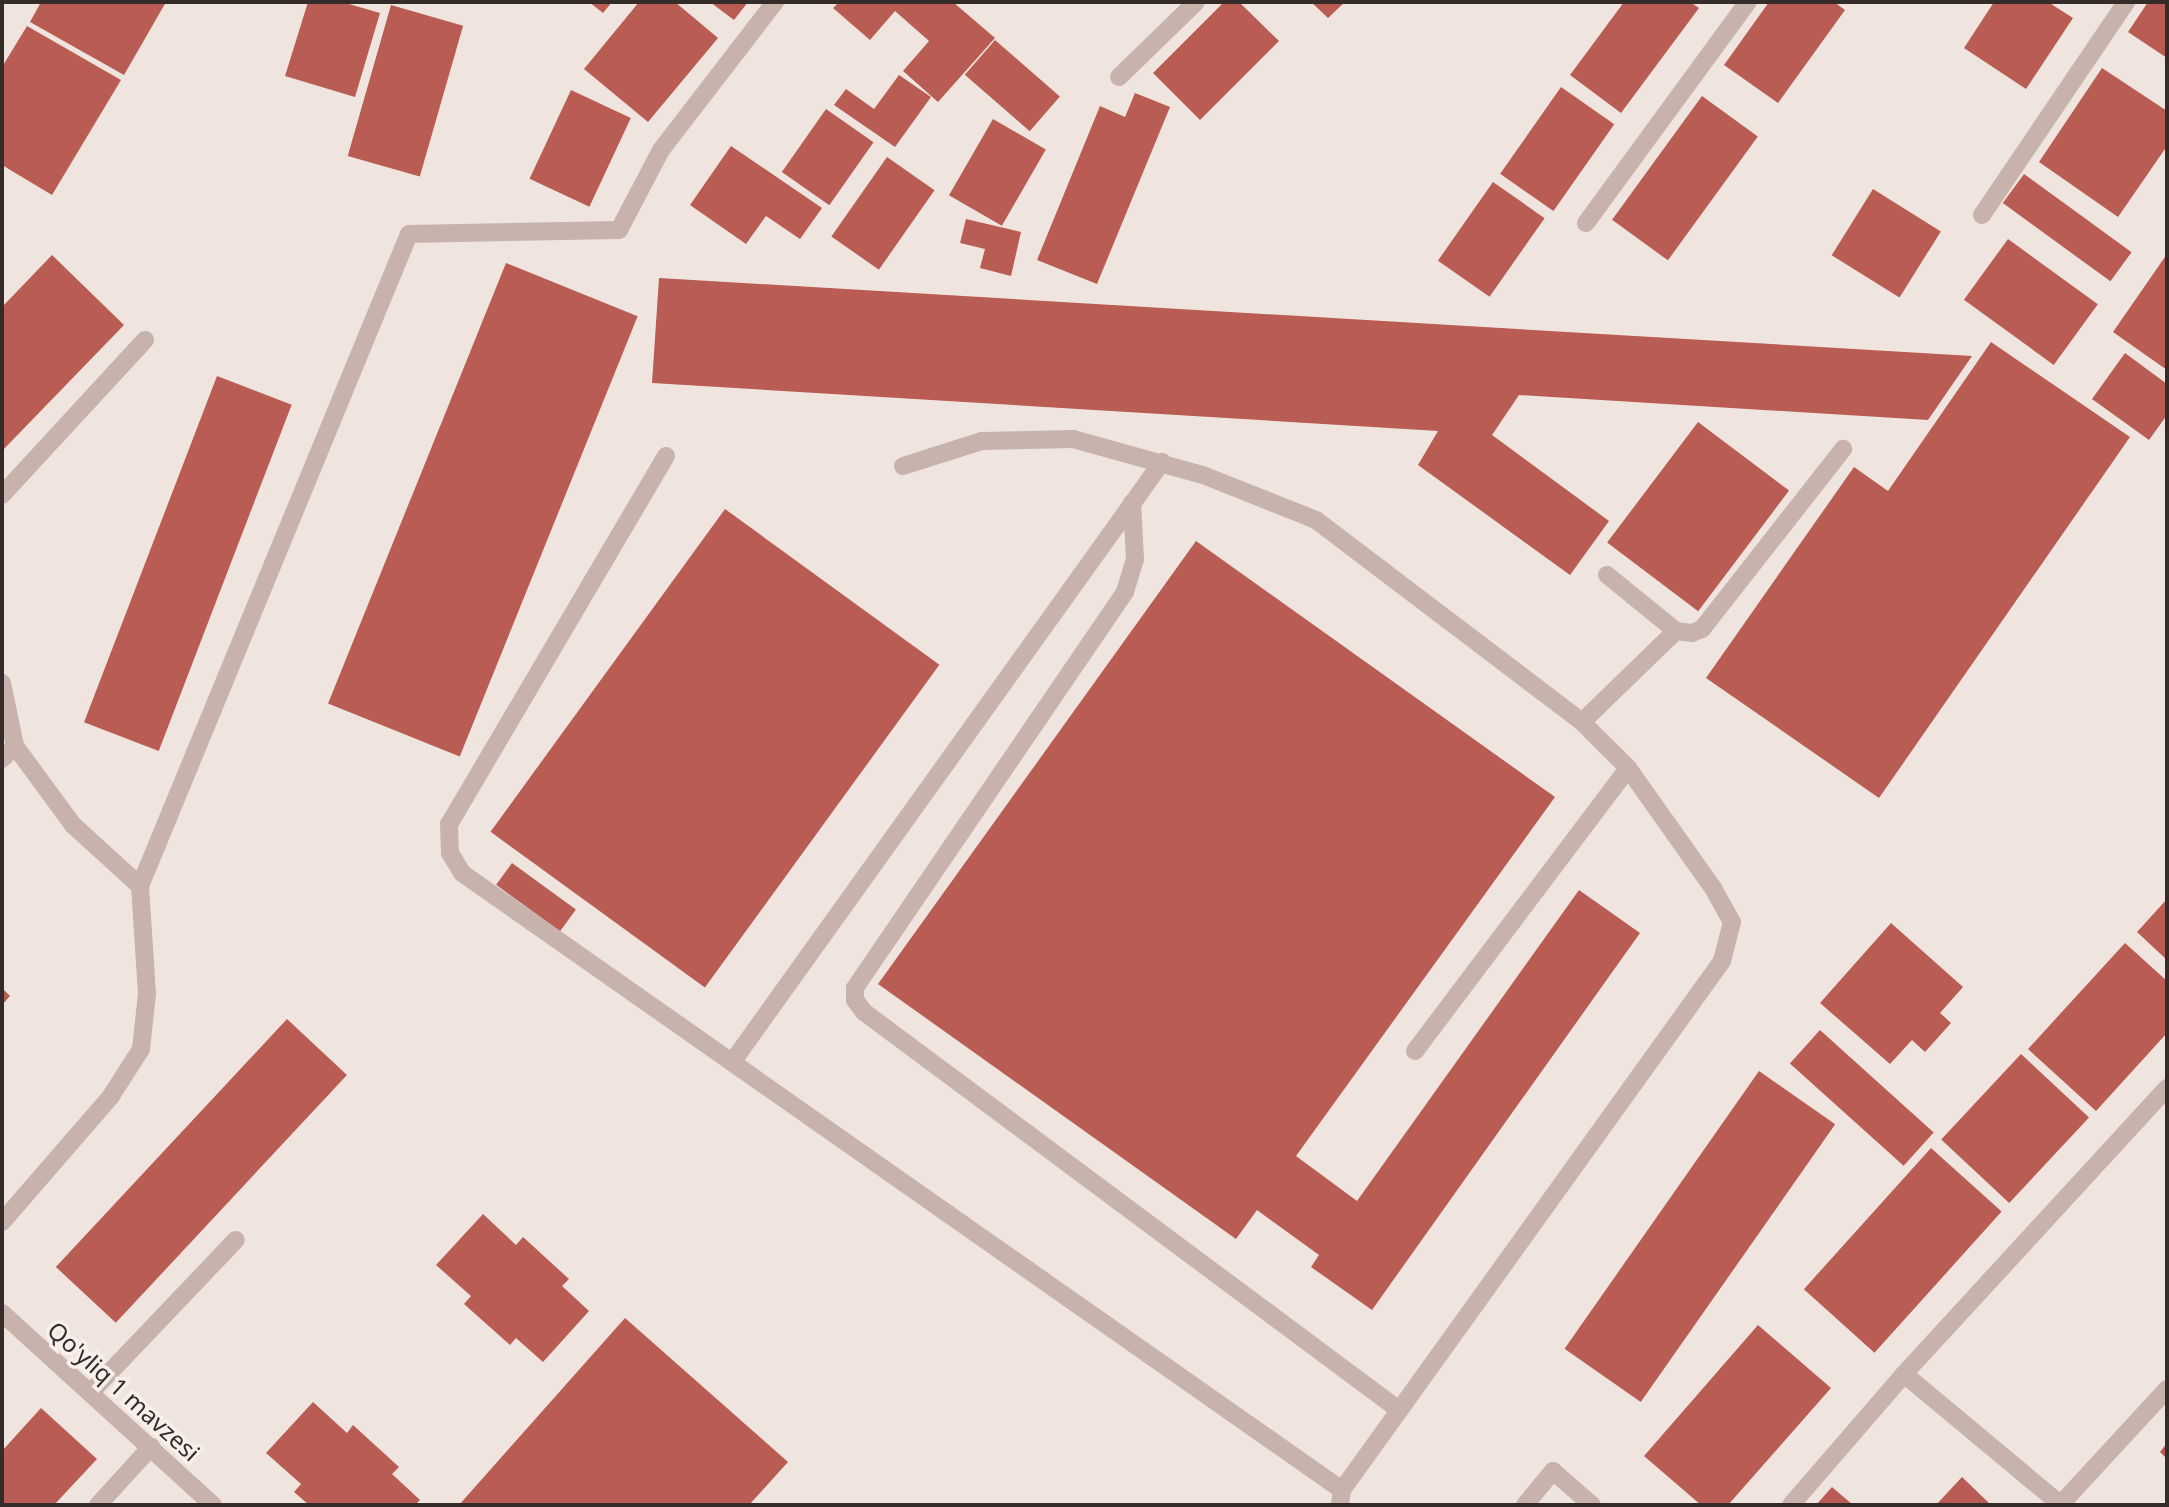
<!DOCTYPE html>
<style>
body{margin:0}
#map{position:relative;width:2169px;height:1507px;overflow:hidden;background:#f0e5de;font-family:"Noto Sans",sans-serif}
div>[style]{position:absolute}
.building>*{inset:0;background:#b85c54;transform-origin:0 0}
.minor>*{height:18px;margin:-9px;padding:0 9px;transform-origin:9px;border-radius:9px;background:#c7b3ac}
span{translate:-50% -50%;white-space:nowrap;text-align:center;line-height:1.15;-webkit-text-stroke:7px #f8efea;paint-order:stroke}
.street-label{font-size:24px;color:#352c2a}
.frame{position:absolute;inset:0;border:4px solid #352c2a;pointer-events:none}
</style>
<div id="map">
<div class="building">
<div style="clip-path:polygon(41px 2px,166px 2px,124px 75px,30px 22px)"></div>
<div style="clip-path:polygon(308px 2px,342px 2px,380px 13px,355px 97px,285px 76px)"></div>
<div style="clip-path:polygon(589px 2px,612px 2px,603px 13px)"></div>
<div style="clip-path:polygon(639px 2px,675px 2px,718px 38px,648px 122px,584px 69px)"></div>
<div style="clip-path:polygon(710px 2px,748px 2px,734px 20px)"></div>
<div style="clip-path:polygon(839px 2px,953px 2px,995px 38px,938px 102px,903px 71px,929px 41px,895px 11px,870px 40px,833px 8px)"></div>
<div style="clip-path:polygon(1224px 2px,1239px 2px,1279px 41px,1200px 120px,1153px 73px)"></div>
<div style="clip-path:polygon(1311px 2px,1345px 2px,1328px 18px)"></div>
<div style="clip-path:polygon(1624px 2px,1690px 2px,1699px 8px,1621px 113px,1570px 75px)"></div>
<div style="clip-path:polygon(1769px 2px,1834px 2px,1845px 10px,1778px 103px,1724px 65px)"></div>
<div style="clip-path:polygon(1994px 2px,2048px 2px,2073px 18px,2026px 89px,1964px 48px)"></div>
<div style="clip-path:polygon(2148px 2px,2167px 2px,2167px 58px,2128px 32px)"></div>
<div style="left:391px;top:5px;width:75px;height:157px;rotate:16deg"></div>
<div style="clip-path:polygon(27px 26px,121px 80px,52px 195px,2px 165px,2px 67px)"></div>
<div style="left:995px;top:40px;width:86px;height:46px;rotate:41deg"></div>
<div style="clip-path:polygon(2102px 68px,2167px 111px,2167px 146px,2118px 217px,2039px 162px)"></div>
<div style="clip-path:polygon(899px 75px,931px 97px,895px 147px,834px 105px,846px 89px,874px 109px)"></div>
<div style="left:1561px;top:87px;width:65px;height:106px;rotate:35deg"></div>
<div style="left:571px;top:90px;width:66px;height:98px;rotate:25deg"></div>
<div style="clip-path:polygon(1135px 93px,1170px 107px,1097px 284px,1037px 260px,1100px 106px,1125px 117px)"></div>
<div style="left:1702px;top:96px;width:69px;height:153px;rotate:36deg"></div>
<div style="left:826px;top:109px;width:58px;height:77px;rotate:35deg"></div>
<div style="left:993px;top:119px;width:61px;height:88px;rotate:30deg"></div>
<div style="clip-path:polygon(731px 146px,822px 208px,800px 239px,766px 216px,746px 244px,690px 205px)"></div>
<div style="left:887px;top:157px;width:58px;height:97px;rotate:35deg"></div>
<div style="left:2024px;top:174px;width:133px;height:36px;rotate:36deg"></div>
<div style="left:1493px;top:182px;width:63px;height:96px;rotate:35deg"></div>
<div style="left:1873px;top:189px;width:80px;height:78px;rotate:32deg"></div>
<div style="clip-path:polygon(966px 219px,1021px 232px,1011px 276px,980px 268px,985px 249px,960px 243px)"></div>
<div style="left:2008px;top:239px;width:111px;height:75px;rotate:36deg"></div>
<div style="clip-path:polygon(2167px 254px,2167px 370px,2113px 332px)"></div>
<div style="clip-path:polygon(52px 255px,124px 325px,2px 451px,2px 307px)"></div>
<div style="left:506px;top:263px;width:142px;height:475px;rotate:22deg"></div>
<div style="clip-path:polygon(659px 278px,1972px 356px,1928px 420px,1519px 395px,1492px 435px,1609px 521px,1570px 575px,1418px 465px,1438px 431px,652px 383px)"></div>
<div style="clip-path:polygon(1991px 342px,2130px 437px,1879px 798px,1706px 678px,1854px 467px,1888px 491px)"></div>
<div style="clip-path:polygon(2125px 353px,2167px 384px,2167px 415px,2149px 440px,2092px 399px)"></div>
<div style="left:217px;top:376px;width:80px;height:371px;rotate:21deg"></div>
<div style="left:1698px;top:422px;width:114px;height:151px;rotate:37deg"></div>
<div style="left:725px;top:509px;width:265px;height:399px;rotate:36deg"></div>
<div style="clip-path:polygon(1196px 541px,1555px 797px,1296px 1156px,1357px 1201px,1579px 890px,1640px 933px,1372px 1310px,1311px 1267px,1319px 1255px,1257px 1210px,1236px 1239px,878px 984px)"></div>
<div style="left:512px;top:863px;width:79px;height:27px;rotate:36deg"></div>
<div style="clip-path:polygon(2167px 899px,2167px 960px,2137px 932px)"></div>
<div style="clip-path:polygon(1891px 923px,1963px 987px,1940px 1013px,1951px 1023px,1925px 1052px,1912px 1040px,1890px 1064px,1820px 1003px)"></div>
<div style="clip-path:polygon(2125px 943px,2167px 981px,2167px 1033px,2096px 1111px,2028px 1049px)"></div>
<div style="clip-path:polygon(2px 988px,10px 996px,2px 1005px)"></div>
<div style="left:287px;top:1019px;width:82px;height:339px;rotate:43deg"></div>
<div style="left:1820px;top:1030px;width:153px;height:45px;rotate:42deg"></div>
<div style="left:2021px;top:1054px;width:93px;height:117px;rotate:43deg"></div>
<div style="left:1759px;top:1071px;width:93px;height:339px;rotate:35deg"></div>
<div style="left:1931px;top:1148px;width:95px;height:190px;rotate:42deg"></div>
<div style="clip-path:polygon(483px 1214px,516px 1245px,523px 1237px,569px 1279px,562px 1286px,589px 1311px,543px 1362px,516px 1338px,510px 1345px,464px 1304px,471px 1296px,436px 1265px)"></div>
<div style="clip-path:polygon(625px 1318px,788px 1462px,749px 1505px,459px 1505px)"></div>
<div style="clip-path:polygon(1758px 1325px,1831px 1388px,1728px 1505px,1701px 1505px,1644px 1456px)"></div>
<div style="clip-path:polygon(313px 1402px,347px 1433px,353px 1425px,399px 1467px,392px 1474px,420px 1500px,415px 1505px,309px 1505px,294px 1492px,301px 1484px,266px 1453px)"></div>
<div style="clip-path:polygon(41px 1408px,97px 1459px,54px 1505px,2px 1505px,2px 1451px)"></div>
<div style="clip-path:polygon(2167px 1443px,2167px 1459px,2160px 1452px)"></div>
<div style="clip-path:polygon(1962px 1477px,1991px 1505px,1936px 1505px)"></div>
<div style="clip-path:polygon(1832px 1487px,1853px 1505px,1816px 1505px)"></div>
</div>
<div class="minor">
<div style="left:1119px;top:77px;width:107px;rotate:-44.2deg"></div>
<div style="left:1982px;top:215px;width:257px;rotate:-55.9deg"></div>
<div style="left:1586px;top:223px;width:274px;rotate:-53.8deg"></div>
<div style="left:666px;top:456px;width:427px;rotate:120.5deg"></div>
<div style="left:449px;top:824px;width:29px;rotate:88deg"></div>
<div style="left:450px;top:853px;width:23px;rotate:59deg"></div>
<div style="left:462px;top:873px;width:1075px;rotate:35.04deg"></div>
<div style="left:1342px;top:1490px;width:15px;rotate:98deg"></div>
<div style="left:903px;top:466px;width:83px;rotate:-17.6deg"></div>
<div style="left:982px;top:441px;width:91px;rotate:-1.3deg"></div>
<div style="left:1073px;top:439px;width:135px;rotate:15.5deg"></div>
<div style="left:1203px;top:475px;width:122px;rotate:21.7deg"></div>
<div style="left:1316px;top:520px;width:334px;rotate:37.2deg"></div>
<div style="left:1582px;top:722px;width:65px;rotate:45deg"></div>
<div style="left:1628px;top:768px;width:147px;rotate:54.7deg"></div>
<div style="left:1713px;top:888px;width:39px;rotate:61deg"></div>
<div style="left:1732px;top:922px;width:40px;rotate:104.4deg"></div>
<div style="left:1722px;top:961px;width:651px;rotate:125.69deg"></div>
<div style="left:2px;top:495px;width:211px;rotate:-47.3deg"></div>
<div style="left:1132px;top:503px;width:56px;rotate:86.9deg"></div>
<div style="left:1135px;top:559px;width:34px;rotate:107deg"></div>
<div style="left:1125px;top:592px;width:479px;rotate:124.3deg"></div>
<div style="left:855px;top:988px;width:12px;rotate:90deg"></div>
<div style="left:855px;top:1000px;width:15px;rotate:53deg"></div>
<div style="left:864px;top:1012px;width:667px;rotate:36.65deg"></div>
<div style="left:1676px;top:631px;width:16px;rotate:7deg"></div>
<div style="left:1692px;top:633px;width:11px;rotate:-22deg"></div>
<div style="left:1702px;top:629px;width:229px;rotate:-51.9deg"></div>
<div style="left:2px;top:683px;width:64px;rotate:78.3deg"></div>
<div style="left:1582px;top:722px;width:131px;rotate:-44.1deg"></div>
<div style="left:1676px;top:631px;width:89px;rotate:-140.9deg"></div>
<div style="left:2px;top:759px;width:18px;rotate:-45deg"></div>
<div style="left:15px;top:746px;width:98px;rotate:53.7deg"></div>
<div style="left:73px;top:825px;width:91px;rotate:42.3deg"></div>
<div style="left:1415px;top:1051px;width:354px;rotate:-53deg"></div>
<div style="left:733px;top:1061px;width:737px;rotate:-54.39deg"></div>
<div style="left:2px;top:1222px;width:167px;rotate:-49.1deg"></div>
<div style="left:111px;top:1096px;width:56px;rotate:-57.4deg"></div>
<div style="left:141px;top:1049px;width:55px;rotate:-83.8deg"></div>
<div style="left:147px;top:994px;width:108px;rotate:-93.7deg"></div>
<div style="left:140px;top:886px;width:705px;rotate:-67.58deg"></div>
<div style="left:409px;top:234px;width:210px;rotate:-1.1deg"></div>
<div style="left:619px;top:230px;width:90px;rotate:-62.3deg"></div>
<div style="left:661px;top:150px;width:187px;rotate:-52.4deg"></div>
<div style="left:2px;top:1313px;width:285px;rotate:42.3deg"></div>
<div style="left:1904px;top:1374px;width:204px;rotate:39.8deg"></div>
<div style="left:91px;top:1392px;width:210px;rotate:-46.4deg"></div>
<div style="left:98px;top:1505px;width:79px;rotate:-47.6deg"></div>
<div style="left:1525px;top:1505px;width:44px;rotate:-50.5deg"></div>
<div style="left:1553px;top:1471px;width:52px;rotate:41.1deg"></div>
<div style="left:1791px;top:1505px;width:173px;rotate:-49.2deg"></div>
<div style="left:1904px;top:1374px;width:389px;rotate:-47.4deg"></div>
<div style="left:2060px;top:1505px;width:158px;rotate:-47.3deg"></div>
</div>
<div class="street-label">
<span style="left:124px;top:1391px;rotate:42deg">Qo'yliq 1 mavzesi</span>
</div>
<div class="frame"></div>
</div>
